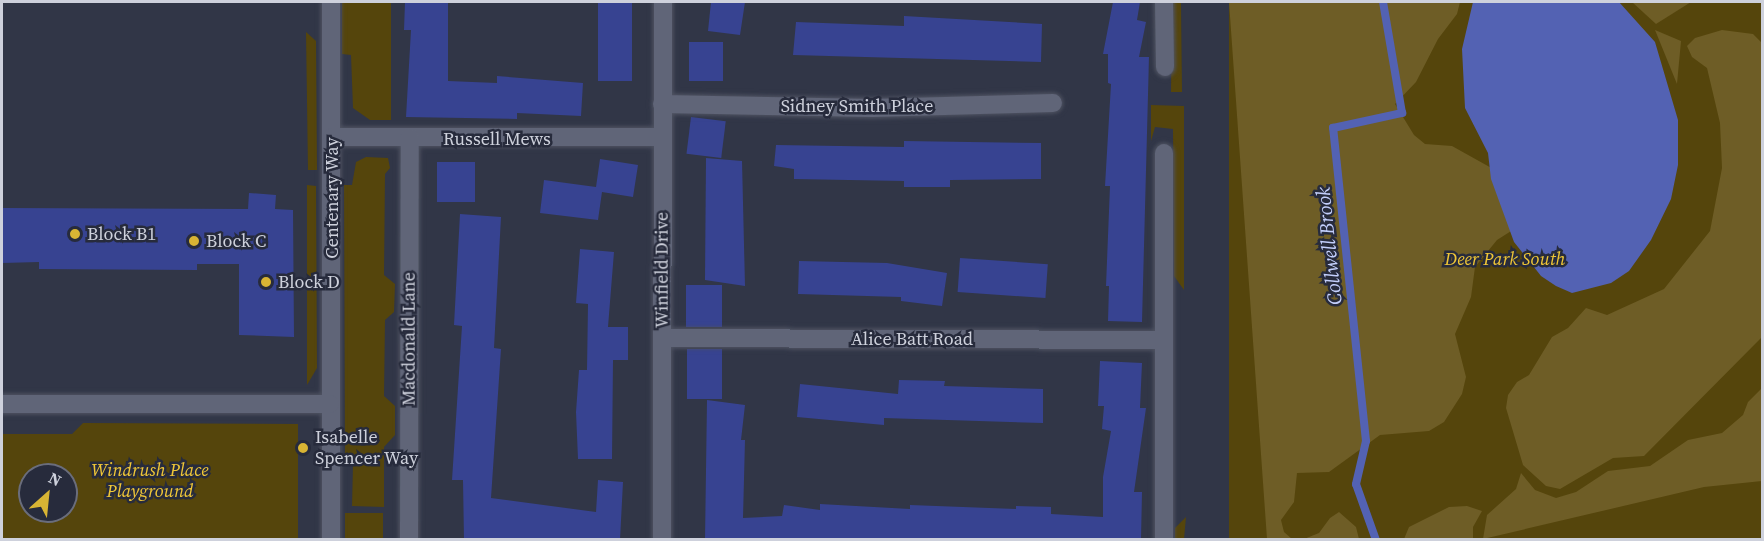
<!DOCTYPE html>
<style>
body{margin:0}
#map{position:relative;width:1764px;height:541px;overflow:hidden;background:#313647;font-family:"Source Serif 4",serif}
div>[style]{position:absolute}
.green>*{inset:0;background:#55450c;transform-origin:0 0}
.forest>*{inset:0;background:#6e5d26}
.water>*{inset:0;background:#5362b3}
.stream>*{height:8px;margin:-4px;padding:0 4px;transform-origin:4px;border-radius:4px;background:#5362b3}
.building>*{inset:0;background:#374391;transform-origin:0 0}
.roads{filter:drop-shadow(0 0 2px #4f5362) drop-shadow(0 0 2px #4f5362)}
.minor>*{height:18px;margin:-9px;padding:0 9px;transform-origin:9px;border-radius:9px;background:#606578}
.dots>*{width:16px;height:16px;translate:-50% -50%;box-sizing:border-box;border:3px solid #272b3c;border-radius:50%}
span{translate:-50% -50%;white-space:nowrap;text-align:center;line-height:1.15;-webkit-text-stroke:5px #272b3c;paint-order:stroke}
.street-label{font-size:18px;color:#ced1dc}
.poi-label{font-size:18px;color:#ced1dc}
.left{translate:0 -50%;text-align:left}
.park-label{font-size:18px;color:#f0c737;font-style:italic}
.water-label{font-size:20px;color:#c3cffc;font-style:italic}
.frame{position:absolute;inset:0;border:3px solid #ced1dc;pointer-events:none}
.north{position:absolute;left:18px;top:463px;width:60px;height:60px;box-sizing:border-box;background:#272b3c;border:2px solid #6a6d7c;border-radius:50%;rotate:27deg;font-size:16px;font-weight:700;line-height:24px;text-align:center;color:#ced1dc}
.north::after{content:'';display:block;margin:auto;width:21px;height:27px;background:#d8b434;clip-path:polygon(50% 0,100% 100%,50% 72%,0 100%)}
</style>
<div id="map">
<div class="green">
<div style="clip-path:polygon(342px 2px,391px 2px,391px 120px,370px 120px,353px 108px,351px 55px,342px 54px)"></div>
<div style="clip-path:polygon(1172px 2px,1181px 2px,1182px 92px,1171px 92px)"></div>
<div style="left:1229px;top:2px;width:533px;height:538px"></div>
<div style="clip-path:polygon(306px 32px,316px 41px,317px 170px,308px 170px)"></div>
<div style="clip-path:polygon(1151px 105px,1184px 106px,1184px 290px,1174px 276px,1173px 129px,1155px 127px,1151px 141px)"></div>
<div style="clip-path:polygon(366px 157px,388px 158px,390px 168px,385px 174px,384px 275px,395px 284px,394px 312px,385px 320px,384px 396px,395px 406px,395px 435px,384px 447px,384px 507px,352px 506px,353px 465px,345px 465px,344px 185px,352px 185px,356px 162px)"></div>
<div style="clip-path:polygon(307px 185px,316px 186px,317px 368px,307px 385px)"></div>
<div style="clip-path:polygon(evenodd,83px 423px,298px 424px,298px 539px,2px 539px,2px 434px,72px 434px,83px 423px,30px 475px,66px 475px,66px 511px,30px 511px,30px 475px)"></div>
<div style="left:345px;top:513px;width:38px;height:26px"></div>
<div style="clip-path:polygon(1186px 517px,1184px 539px,1175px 539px,1175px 528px)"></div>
</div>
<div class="forest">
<div style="clip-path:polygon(1229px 2px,1460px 2px,1457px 14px,1438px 39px,1416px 82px,1395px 104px,1414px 135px,1425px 144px,1452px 146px,1504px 175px,1519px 226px,1497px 240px,1475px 267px,1471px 297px,1455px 334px,1466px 377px,1462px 394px,1444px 422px,1429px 431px,1380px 435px,1329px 472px,1297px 473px,1294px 502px,1281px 520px,1284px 532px,1292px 539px,1267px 539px)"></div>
<div style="clip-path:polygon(1632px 2px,1691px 2px,1656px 24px)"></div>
<div style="clip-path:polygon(1655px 30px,1681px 41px,1677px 84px)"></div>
<div style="clip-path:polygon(1722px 30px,1753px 34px,1762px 43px,1762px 337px,1644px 456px,1613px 458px,1560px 489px,1546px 486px,1523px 465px,1506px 408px,1508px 395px,1517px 382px,1529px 375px,1552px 337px,1568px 328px,1586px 308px,1607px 315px,1664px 289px,1710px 231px,1722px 168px,1720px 123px,1707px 68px,1692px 57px,1687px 46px,1695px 38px)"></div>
<div style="clip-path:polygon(1762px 388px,1762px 481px,1704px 487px,1483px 539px,1487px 515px,1516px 489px,1521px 473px,1535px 490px,1556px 498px,1576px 492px,1608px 471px,1650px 466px,1688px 440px,1722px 433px,1743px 415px,1748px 402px)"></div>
<div style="clip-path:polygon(1467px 506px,1482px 511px,1473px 527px,1473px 539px,1404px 539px,1409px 527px,1449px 507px)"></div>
<div style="clip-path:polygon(1339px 512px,1356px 527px,1359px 539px,1304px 539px,1319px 533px,1330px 518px)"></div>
</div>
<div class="water">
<div style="clip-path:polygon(1473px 2px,1619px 2px,1655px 42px,1678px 120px,1678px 165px,1671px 199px,1651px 240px,1629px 271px,1611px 283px,1572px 293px,1556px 286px,1541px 276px,1514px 242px,1491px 179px,1488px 153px,1465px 108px,1462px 49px)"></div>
</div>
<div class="stream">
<div style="left:1376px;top:540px;width:59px;rotate:-109.7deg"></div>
<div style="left:1356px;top:484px;width:44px;rotate:-76.9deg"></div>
<div style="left:1366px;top:441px;width:315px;rotate:-96deg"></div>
<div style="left:1333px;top:128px;width:71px;rotate:-12.3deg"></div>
<div style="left:1402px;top:113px;width:113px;rotate:-99.7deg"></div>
</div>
<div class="building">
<div style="clip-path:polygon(405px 2px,448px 2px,448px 81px,497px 83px,497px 76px,583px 83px,581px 116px,517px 113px,517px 119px,406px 117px,411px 30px,404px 30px)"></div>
<div style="left:598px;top:2px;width:34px;height:79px"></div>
<div style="clip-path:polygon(711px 2px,745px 2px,740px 35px,708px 31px)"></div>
<div style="clip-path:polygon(1113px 2px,1140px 2px,1137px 20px,1146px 22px,1139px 57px,1149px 57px,1142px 322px,1108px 321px,1109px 286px,1106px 286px,1110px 186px,1105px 186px,1111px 84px,1108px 83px,1108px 54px,1103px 54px)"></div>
<div style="clip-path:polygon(904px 16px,1042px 24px,1041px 62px,793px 55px,796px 22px,904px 26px)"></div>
<div style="left:689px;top:42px;width:34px;height:39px"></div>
<div style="left:691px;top:117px;width:35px;height:37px;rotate:7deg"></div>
<div style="clip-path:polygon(904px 141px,1041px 143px,1041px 179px,950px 180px,950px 187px,904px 187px,904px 181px,794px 179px,794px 169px,774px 166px,776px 145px,904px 147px)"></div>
<div style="clip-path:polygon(706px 158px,742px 161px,745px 286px,705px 280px)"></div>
<div style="clip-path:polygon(600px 159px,638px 165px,633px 197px,602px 192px,598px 220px,540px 213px,544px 180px,596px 187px)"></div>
<div style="left:437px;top:162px;width:38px;height:40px"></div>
<div style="clip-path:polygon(249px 193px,276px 195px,275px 209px,293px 210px,294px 337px,239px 335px,239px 264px,197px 264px,197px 270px,39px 269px,39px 262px,2px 263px,2px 208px,248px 209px)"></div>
<div style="clip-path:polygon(460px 214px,501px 217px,494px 348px,501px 349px,491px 498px,596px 512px,598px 480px,623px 482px,620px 540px,464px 540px,463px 480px,452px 480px,462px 326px,454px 325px)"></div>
<div style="clip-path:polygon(580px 249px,614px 252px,608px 327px,628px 327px,628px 360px,613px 360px,612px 459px,578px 459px,576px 412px,579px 370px,587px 370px,588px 304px,576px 303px)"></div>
<div style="left:960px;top:258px;width:88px;height:34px;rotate:4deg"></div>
<div style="clip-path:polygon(799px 261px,887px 263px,947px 273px,942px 306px,901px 301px,901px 297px,798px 294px)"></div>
<div style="left:686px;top:285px;width:36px;height:42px"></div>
<div style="left:687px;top:349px;width:35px;height:50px"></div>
<div style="clip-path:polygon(1100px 361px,1142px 363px,1140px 408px,1146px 408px,1134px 492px,1142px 492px,1141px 540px,705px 540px,707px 400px,745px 405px,741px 440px,745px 440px,743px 518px,782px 516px,784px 505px,820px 510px,820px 504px,910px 509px,910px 505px,1016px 509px,1016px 506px,1051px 507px,1051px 514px,1103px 517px,1103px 477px,1111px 431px,1102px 429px,1104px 406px,1098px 406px)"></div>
<div style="clip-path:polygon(899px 380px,945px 381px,944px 386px,1043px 389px,1043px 423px,884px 418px,884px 425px,797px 417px,800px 384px,898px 394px)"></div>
</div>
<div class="roads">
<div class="minor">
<div style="left:331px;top:2px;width:538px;rotate:90deg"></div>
<div style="left:1164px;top:2px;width:65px;rotate:89.1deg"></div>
<div style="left:662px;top:104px;width:210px;rotate:1.1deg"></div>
<div style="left:872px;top:108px;width:181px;rotate:-1.6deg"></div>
<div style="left:332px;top:137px;width:329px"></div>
<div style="left:662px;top:338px;width:501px;rotate:0.23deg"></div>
<div style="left:2px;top:404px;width:328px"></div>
<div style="left:409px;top:540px;width:402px;rotate:-89.9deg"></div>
<div style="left:662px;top:540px;width:538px;rotate:-89.89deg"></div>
<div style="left:1164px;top:540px;width:387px;rotate:-90deg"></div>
</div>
</div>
<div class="dots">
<div style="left:75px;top:234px;background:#d8b434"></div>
<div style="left:194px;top:241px;background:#d8b434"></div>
<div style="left:266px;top:282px;background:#d8b434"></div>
<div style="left:303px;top:448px;background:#d8b434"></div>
</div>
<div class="street-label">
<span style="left:857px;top:106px">Sidney Smith Place</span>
<span style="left:497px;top:139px">Russell Mews</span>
<span style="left:332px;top:198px;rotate:-90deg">Centenary Way</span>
<span style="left:662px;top:270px;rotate:-90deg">Winfield Drive</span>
<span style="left:409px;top:339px;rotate:-90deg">Macdonald Lane</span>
<span style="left:912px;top:339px">Alice Batt Road</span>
</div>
<div class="poi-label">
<span class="left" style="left:87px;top:234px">Block B1</span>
<span class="left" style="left:206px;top:241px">Block C</span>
<span class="left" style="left:278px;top:282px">Block D</span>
<span class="left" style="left:315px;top:448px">Isabelle<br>Spencer Way</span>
</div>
<div class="park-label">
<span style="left:1505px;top:259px">Deer Park South</span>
<span style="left:150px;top:481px">Windrush Place<br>Playground</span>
</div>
<div class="water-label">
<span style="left:1329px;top:246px;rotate:-96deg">Collwell Brook</span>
</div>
<div class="frame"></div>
<div class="north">N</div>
</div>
